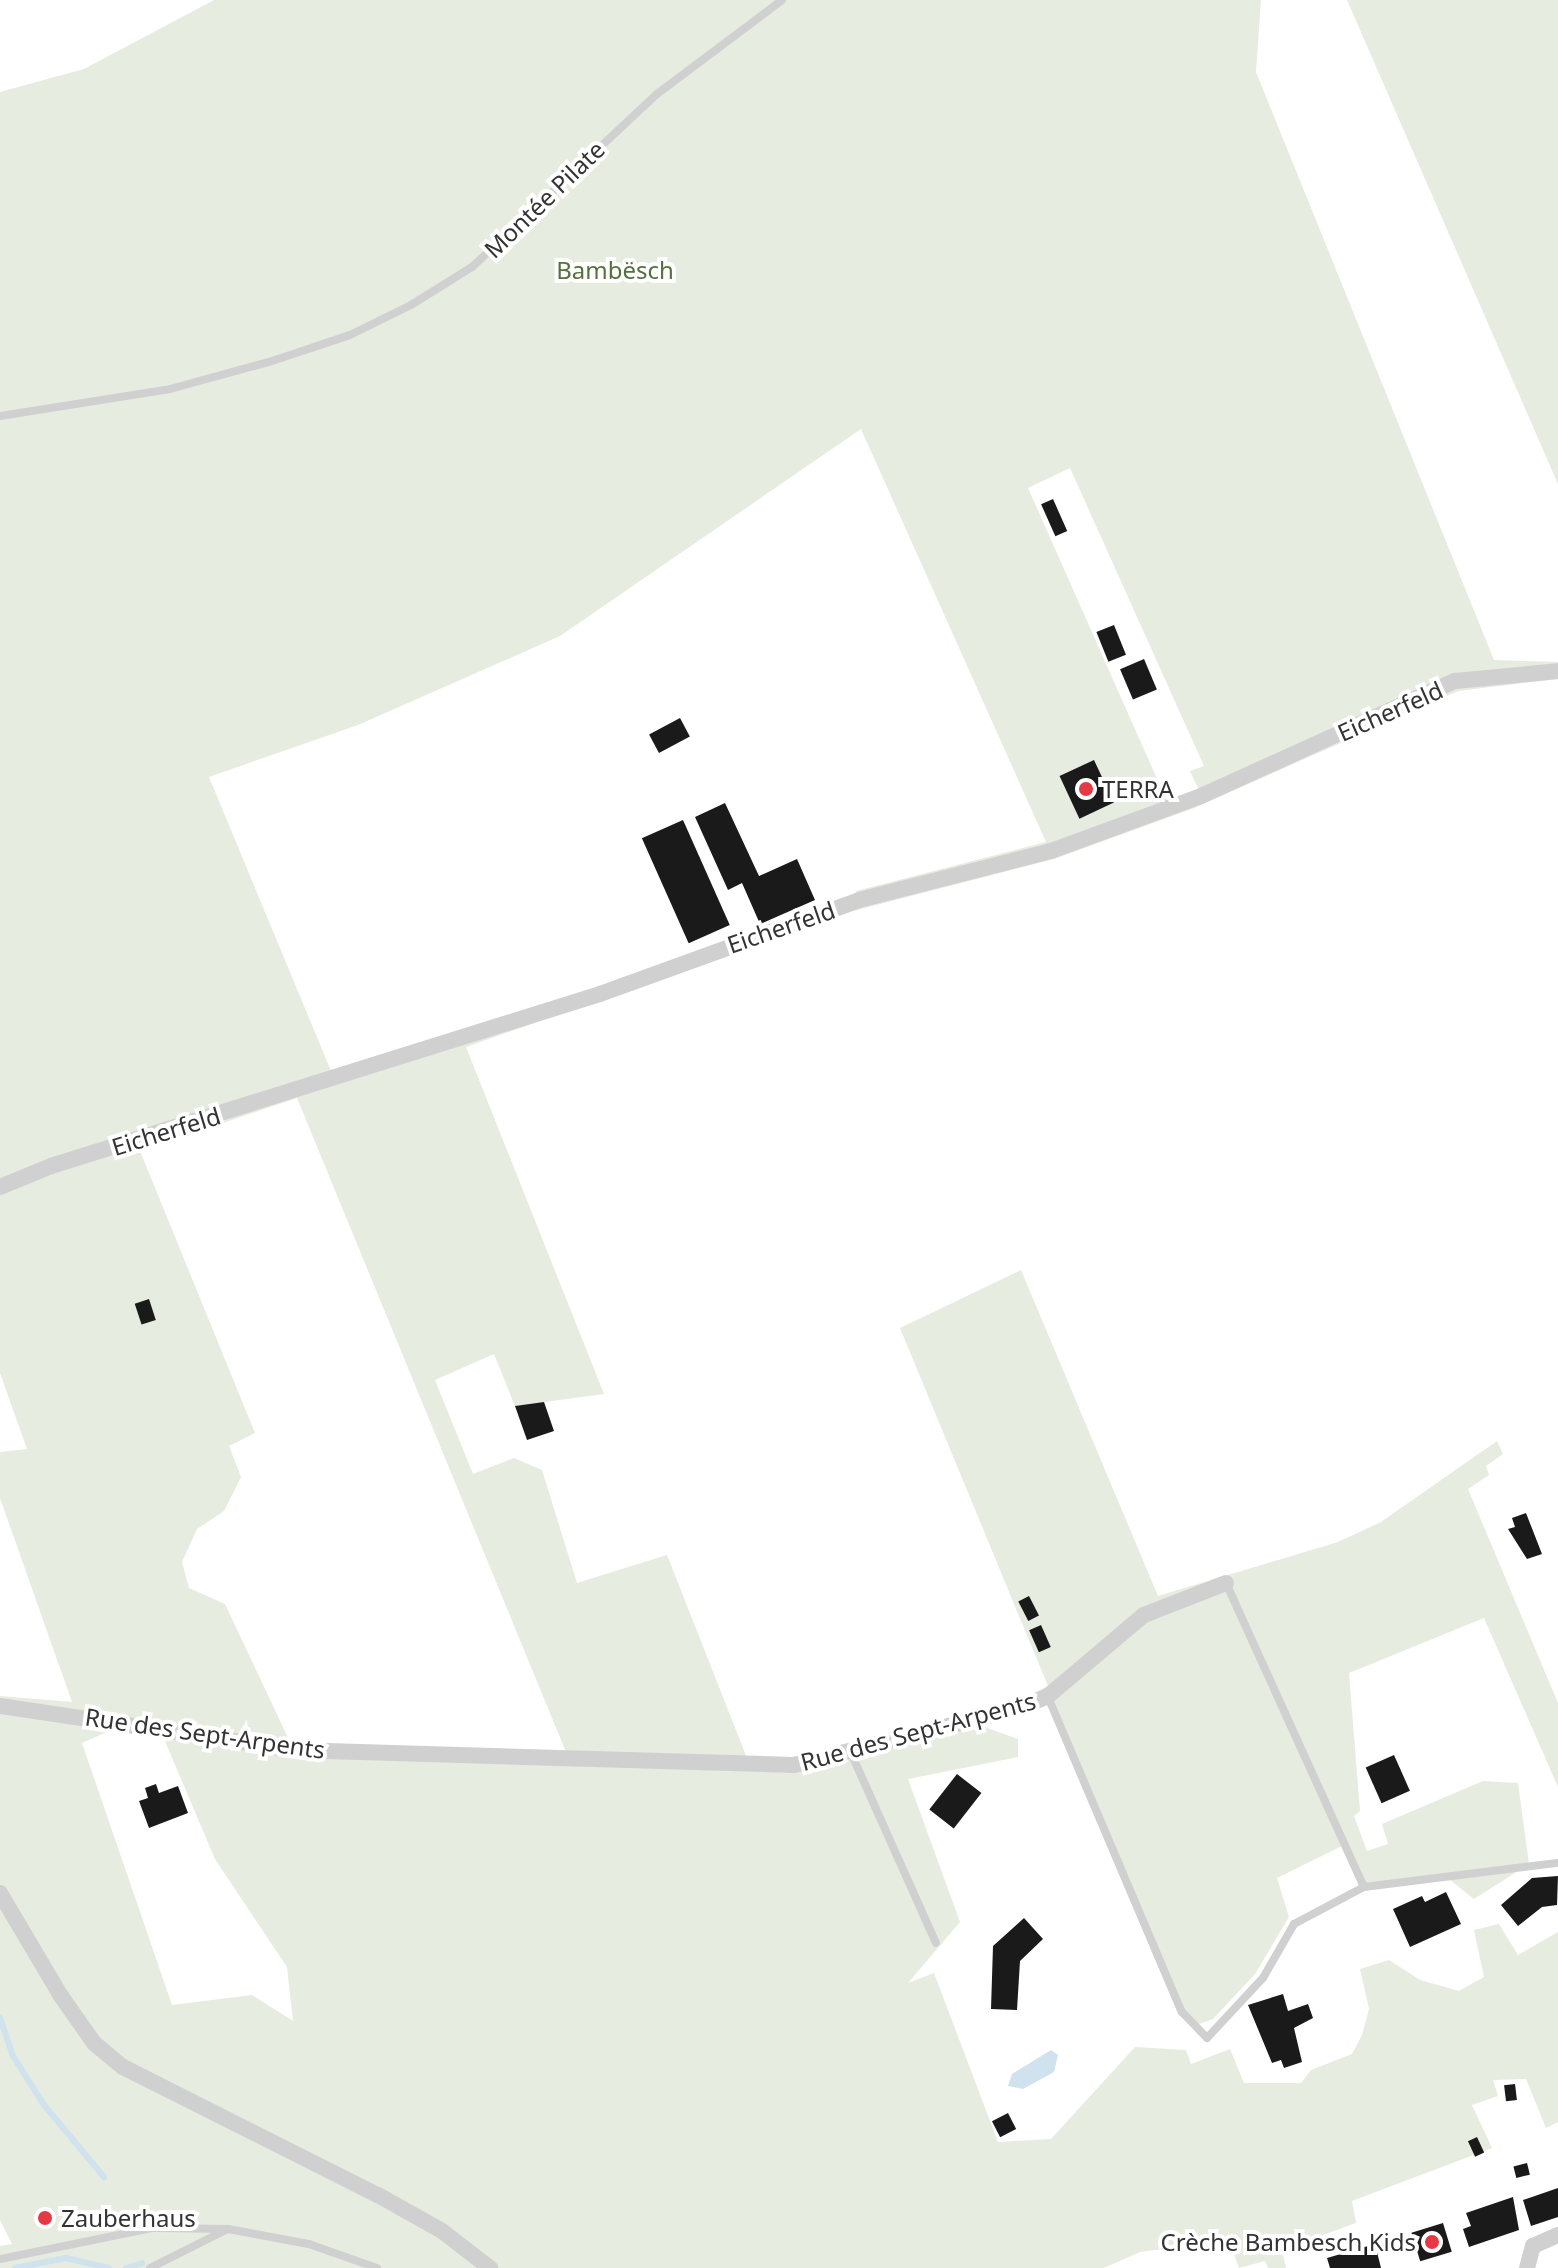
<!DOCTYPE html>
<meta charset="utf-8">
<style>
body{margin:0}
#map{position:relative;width:1558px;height:2268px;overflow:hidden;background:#fff;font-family:"Noto Sans",sans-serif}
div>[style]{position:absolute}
.green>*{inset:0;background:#e6ecdf}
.water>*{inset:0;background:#cfe2ee}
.stream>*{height:6px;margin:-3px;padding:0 3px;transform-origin:3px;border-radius:3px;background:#cfe2ee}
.building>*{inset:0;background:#1a1a1a;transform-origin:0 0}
.service>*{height:8px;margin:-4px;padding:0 4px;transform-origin:4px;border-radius:4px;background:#d0d0d0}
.minor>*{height:16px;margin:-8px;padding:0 8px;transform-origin:8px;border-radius:8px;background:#d0d0d0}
.dots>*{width:22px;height:22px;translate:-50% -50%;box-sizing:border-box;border:4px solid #fff;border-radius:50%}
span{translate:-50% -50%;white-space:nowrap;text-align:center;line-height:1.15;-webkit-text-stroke:8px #fff;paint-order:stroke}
.street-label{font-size:24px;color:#333}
.park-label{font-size:24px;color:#56703f}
.poi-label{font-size:24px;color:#333}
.left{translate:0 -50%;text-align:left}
.right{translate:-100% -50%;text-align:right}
</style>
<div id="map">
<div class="green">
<div style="clip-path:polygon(evenodd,214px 0,1261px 0,1256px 72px,1494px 660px,1558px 662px,1558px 679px,1458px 691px,1194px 808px,1054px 859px,853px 911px,466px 1047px,604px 1394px,515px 1406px,494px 1354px,435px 1380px,473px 1474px,514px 1458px,542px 1470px,577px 1583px,667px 1555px,747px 1758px,792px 1757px,1017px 1701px,1048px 1686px,900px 1328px,1021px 1270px,1158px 1596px,1338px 1542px,1381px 1522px,1497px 1441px,1503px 1454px,1486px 1466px,1489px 1475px,1468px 1489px,1558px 1703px,1558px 1787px,1484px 1618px,1349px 1673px,1360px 1811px,1354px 1816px,1367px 1851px,1388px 1844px,1382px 1824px,1483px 1781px,1518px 1783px,1529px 1864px,1474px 1899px,1445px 1876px,1364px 1887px,1342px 1846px,1277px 1878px,1289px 1917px,1255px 1974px,1213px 2019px,1193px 2026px,1182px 2012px,1051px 1703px,979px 1725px,1018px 1739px,1018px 1757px,908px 1779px,960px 1922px,908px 1983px,934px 1973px,998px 2142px,1051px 2139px,1135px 2047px,1186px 2050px,1191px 2064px,1230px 2049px,1244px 2083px,1301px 2083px,1311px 2070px,1352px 2054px,1362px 2035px,1369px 2009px,1360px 1969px,1389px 1960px,1420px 1980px,1459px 1991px,1484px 1977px,1474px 1930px,1499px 1924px,1518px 1955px,1558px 1932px,1558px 2122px,1546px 2128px,1526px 2079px,1493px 2080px,1498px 2096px,1472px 2105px,1492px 2148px,1352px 2201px,1356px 2223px,1282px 2250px,1286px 2268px,1268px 2268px,1265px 2261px,1239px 2268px,1229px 2240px,1140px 2252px,1104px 2268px,0 2268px,0 2246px,12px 2244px,0 2220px,0 1696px,72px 1702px,0 1498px,0 1452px,27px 1449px,0 1373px,0 92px,84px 69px,214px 0,861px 429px,1046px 842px,856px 891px,859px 899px,603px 992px,331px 1071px,209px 777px,358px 725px,560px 636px,861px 429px,214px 0,1070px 468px,1204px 766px,1190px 771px,1201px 795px,1170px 808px,1028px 488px,1070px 468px,214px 0,297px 1098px,566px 1752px,290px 1742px,225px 1604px,189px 1588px,182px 1562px,197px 1529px,224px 1511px,241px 1477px,229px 1446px,255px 1433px,140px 1151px,297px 1098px,214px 0,129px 1722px,159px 1727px,215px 1859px,287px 1967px,293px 2021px,252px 1995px,172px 2005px,82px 1743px,129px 1722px)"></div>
<div style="clip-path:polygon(1347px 0,1558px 0,1558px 484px)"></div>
</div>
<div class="water">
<div style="clip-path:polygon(1051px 2050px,1058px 2055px,1054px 2072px,1023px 2089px,1008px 2086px,1012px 2074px)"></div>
</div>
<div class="stream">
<div style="left:0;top:2018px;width:40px;rotate:71.1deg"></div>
<div style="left:13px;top:2056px;width:58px;rotate:57.7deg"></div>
<div style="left:44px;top:2105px;width:94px;rotate:50.2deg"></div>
<div style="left:15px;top:2268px;width:52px;rotate:-11.1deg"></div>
<div style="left:66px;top:2258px;width:44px;rotate:13.1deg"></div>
<div style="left:126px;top:2268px;width:17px;rotate:-17deg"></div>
</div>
<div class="building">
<div style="left:1053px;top:499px;width:35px;height:13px;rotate:66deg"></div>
<div style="left:1114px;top:625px;width:32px;height:19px;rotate:68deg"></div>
<div style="left:1144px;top:659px;width:33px;height:26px;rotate:67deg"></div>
<div style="left:680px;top:718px;width:21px;height:35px;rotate:62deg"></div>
<div style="left:1094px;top:760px;width:47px;height:38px;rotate:65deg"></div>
<div style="clip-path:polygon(725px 803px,759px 876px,797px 859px,815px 900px,760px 924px,742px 883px,728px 890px,695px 817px)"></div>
<div style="left:683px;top:820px;width:115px;height:45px;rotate:66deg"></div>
<div style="left:149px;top:1299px;width:22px;height:15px;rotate:72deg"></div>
<div style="clip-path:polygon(544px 1402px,554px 1431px,527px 1440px,515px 1406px)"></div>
<div style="clip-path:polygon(1526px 1513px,1542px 1554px,1527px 1559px,1508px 1529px,1515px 1527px,1512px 1518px)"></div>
<div style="left:1029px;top:1596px;width:22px;height:12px;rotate:63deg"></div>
<div style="left:1041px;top:1625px;width:24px;height:13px;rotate:66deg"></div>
<div style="left:1394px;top:1755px;width:39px;height:31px;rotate:66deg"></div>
<div style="left:957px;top:1774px;width:31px;height:45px;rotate:38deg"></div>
<div style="clip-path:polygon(156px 1784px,159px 1793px,178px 1786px,188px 1813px,149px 1828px,139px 1801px,148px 1798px,145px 1788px)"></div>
<div style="clip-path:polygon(1558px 1876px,1557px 1905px,1542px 1907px,1518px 1926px,1501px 1905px,1532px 1878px)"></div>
<div style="clip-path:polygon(1446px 1892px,1461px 1924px,1410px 1947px,1393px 1909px,1422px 1896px,1425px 1902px)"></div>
<div style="clip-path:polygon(1024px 1918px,1043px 1939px,1020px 1961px,1017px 2010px,991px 2009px,993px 1946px)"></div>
<div style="clip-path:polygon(1283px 1994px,1288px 2011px,1308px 2004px,1313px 2018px,1294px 2028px,1302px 2062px,1284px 2068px,1281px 2060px,1272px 2063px,1248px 2005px)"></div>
<div style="left:1515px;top:2084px;width:16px;height:11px;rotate:83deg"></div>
<div style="left:1008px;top:2113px;width:18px;height:18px;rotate:63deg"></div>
<div style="left:1477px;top:2137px;width:17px;height:10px;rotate:65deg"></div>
<div style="left:1527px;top:2163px;width:12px;height:14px;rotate:76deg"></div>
<div style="clip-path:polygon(1558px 2188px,1558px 2217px,1531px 2226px,1523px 2200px)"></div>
<div style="clip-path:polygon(1513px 2197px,1519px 2230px,1469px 2247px,1463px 2229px,1471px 2226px,1466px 2213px)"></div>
<div style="left:1443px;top:2223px;width:30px;height:33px;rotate:73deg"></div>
<div style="clip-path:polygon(1375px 2244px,1381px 2268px,1330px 2268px,1327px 2258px)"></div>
</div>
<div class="service">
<div style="left:0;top:416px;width:172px;rotate:-9deg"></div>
<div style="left:170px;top:389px;width:103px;rotate:-15.3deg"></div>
<div style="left:269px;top:362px;width:85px;rotate:-18.4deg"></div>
<div style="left:350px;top:335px;width:68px;rotate:-26.2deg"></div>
<div style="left:411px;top:305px;width:72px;rotate:-31.9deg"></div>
<div style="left:472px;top:267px;width:253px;rotate:-43.1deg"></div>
<div style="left:657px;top:94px;width:156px;rotate:-36.9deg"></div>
<div style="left:1226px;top:1583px;width:334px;rotate:65.6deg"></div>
<div style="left:1364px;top:1887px;width:195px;rotate:-7.1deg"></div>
<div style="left:1048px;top:1697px;width:342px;rotate:67deg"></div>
<div style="left:1182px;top:2012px;width:36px;rotate:46deg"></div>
<div style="left:1207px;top:2038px;width:82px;rotate:-47deg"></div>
<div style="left:1263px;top:1978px;width:62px;rotate:-60.1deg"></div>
<div style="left:1294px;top:1924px;width:79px;rotate:-27.9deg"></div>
<div style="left:851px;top:1753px;width:208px;rotate:65.9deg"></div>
<div style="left:0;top:2259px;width:156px;rotate:-11.5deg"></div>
<div style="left:153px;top:2228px;width:75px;rotate:0.8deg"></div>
<div style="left:150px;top:2268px;width:87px;rotate:-26.6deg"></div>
<div style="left:228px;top:2229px;width:82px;rotate:10.5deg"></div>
<div style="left:309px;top:2244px;width:72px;rotate:19.4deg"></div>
</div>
<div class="minor">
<div style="left:0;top:1187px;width:55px;rotate:-22.4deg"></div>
<div style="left:51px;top:1166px;width:575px;rotate:-17.4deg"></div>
<div style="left:600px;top:994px;width:276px;rotate:-19.9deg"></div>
<div style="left:859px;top:900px;width:198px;rotate:-14.3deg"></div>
<div style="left:1051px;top:851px;width:160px;rotate:-20.1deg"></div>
<div style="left:1201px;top:796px;width:279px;rotate:-24.4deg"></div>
<div style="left:1455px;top:681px;width:103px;rotate:-5.5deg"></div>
<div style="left:0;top:1706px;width:296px;rotate:8.5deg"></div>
<div style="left:293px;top:1750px;width:501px;rotate:1.71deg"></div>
<div style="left:794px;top:1765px;width:232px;rotate:-14.2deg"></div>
<div style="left:1019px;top:1708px;width:31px;rotate:-22deg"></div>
<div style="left:1048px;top:1696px;width:126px;rotate:-40.2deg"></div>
<div style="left:1144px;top:1615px;width:88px;rotate:-21.3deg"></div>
<div style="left:0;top:1893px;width:120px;rotate:59.4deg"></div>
<div style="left:61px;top:1996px;width:57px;rotate:54.9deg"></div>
<div style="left:94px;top:2043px;width:38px;rotate:40deg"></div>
<div style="left:123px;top:2067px;width:285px;rotate:26.7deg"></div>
<div style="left:378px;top:2195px;width:73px;rotate:29.4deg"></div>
<div style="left:442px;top:2231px;width:61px;rotate:37.6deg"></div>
<div style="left:1527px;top:2268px;width:23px;rotate:-75deg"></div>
<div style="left:1533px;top:2246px;width:27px;rotate:-24deg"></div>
</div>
<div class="dots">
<div style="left:1086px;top:789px;background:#e63946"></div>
<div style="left:45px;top:2218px;background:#e63946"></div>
<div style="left:1432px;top:2242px;background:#e63946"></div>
</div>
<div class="street-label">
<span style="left:544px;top:199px;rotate:-44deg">Montée Pilate</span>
<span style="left:1390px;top:711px;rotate:-24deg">Eicherfeld</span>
<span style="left:781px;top:927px;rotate:-19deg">Eicherfeld</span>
<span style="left:166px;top:1131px;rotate:-17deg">Eicherfeld</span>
<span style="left:918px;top:1731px;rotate:-15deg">Rue des Sept-Arpents</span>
<span style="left:205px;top:1733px;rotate:8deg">Rue des Sept-Arpents</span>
</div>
<div class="park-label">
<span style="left:615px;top:270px">Bambësch</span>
</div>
<div class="poi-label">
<span class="left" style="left:1102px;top:789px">TERRA</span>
<span class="left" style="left:61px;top:2218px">Zauberhaus</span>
<span class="right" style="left:1416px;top:2242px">Crèche Bambesch Kids</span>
</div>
</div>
